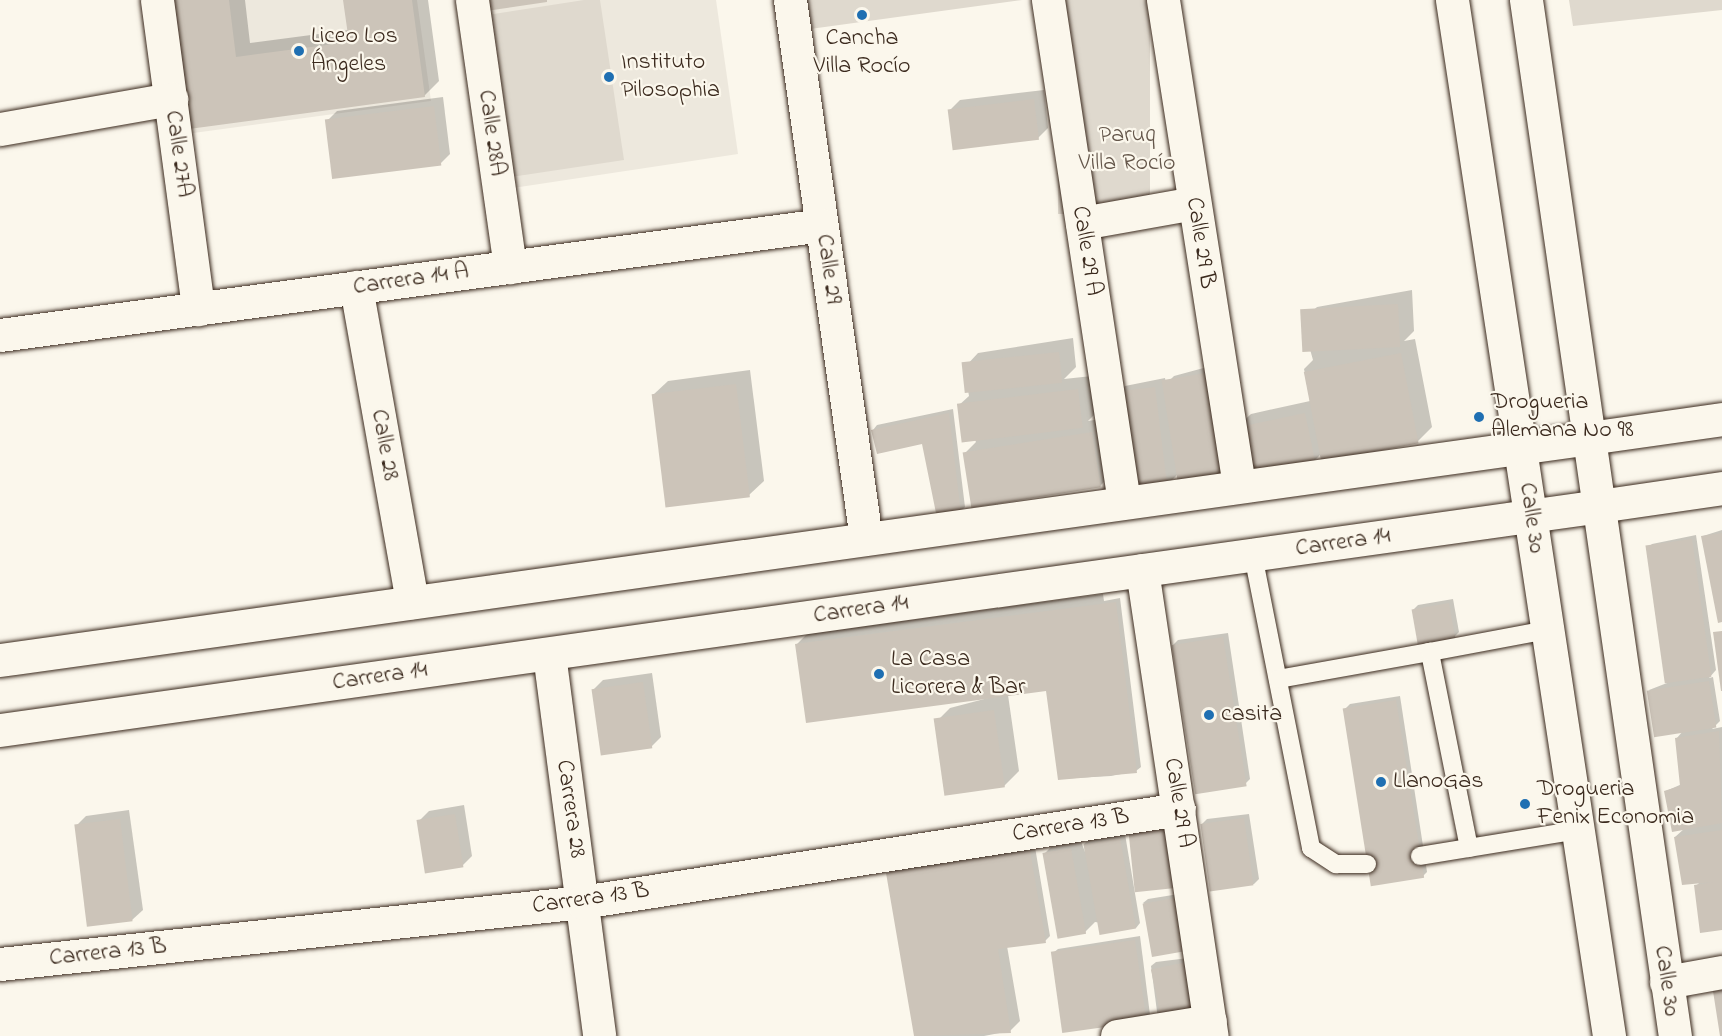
<!DOCTYPE html>
<meta charset="utf-8">
<style>
body{margin:0}
#map{position:relative;width:1722px;height:1036px;overflow:hidden;background:#fbf7ec;font-family:"Indie Flower",sans-serif}
div>[style]{position:absolute}
.built>*{inset:0;background:#ede8dd}
.green>*{inset:0;background:#dfd9ce;transform-origin:0 0}
.shadow>*{inset:0;background:#0003}
.building>*{inset:0;background:#ccc4b9;transform-origin:0 0}
.roads{filter:drop-shadow(0 0 2px #3b2a1e) drop-shadow(0 0 2px #3b2a1e)}
.lane>*{height:18px;margin:-9px;padding:0 9px;transform-origin:9px;border-radius:9px;background:#fbf7ec}
.street>*{height:33px;margin:-16.5px;padding:0 16.5px;transform-origin:16.5px;border-radius:16.5px;background:#fbf7ec}
.secondary>*{height:33px;margin:-16.5px;padding:0 16.5px;transform-origin:16.5px;border-radius:16.5px;background:#fbf7ec}
.dots>*{width:16px;height:16px;translate:-50% -50%;box-sizing:border-box;border:3px solid #fbf7ec;border-radius:50%}
span{translate:-50% -50%;white-space:nowrap;text-align:center;line-height:1.15;-webkit-text-stroke:4.5px #fbf7ec;paint-order:stroke}
.poi-label{font-size:24px;color:#3b2a1e}
.left{translate:0 -50%;text-align:left}
.street-label{font-size:24px;color:#3b2a1e}
.park-label{font-size:24px;color:#64564a}
</style>
<div id="map">
<div class="built">
<div style="clip-path:polygon(168px 0,417px 0,431px 101px,186px 134px)"></div>
<div style="clip-path:polygon(479px 0,716px 0,738px 154px,507px 189px)"></div>
</div>
<div class="green">
<div style="clip-path:polygon(584px 0,600px 0,624px 160px,511px 177px,487px 15px)"></div>
<div style="clip-path:polygon(806px 0,1022px 0,810px 29px)"></div>
<div style="left:1058px;top:0;width:92px;height:214px"></div>
<div style="clip-path:polygon(1569px 0,1722px 0,1722px 10px,1573px 26px)"></div>
</div>
<div class="shadow">
<div style="clip-path:polygon(174px 0,245px 0,250px 43px,349px 30px,345px 0,428px 0,439px 81px,424px 96px,190px 127px)"></div>
<div style="clip-path:polygon(1044px 90px,1048px 128px,1038px 138px,950px 110px,960px 100px)"></div>
<div style="clip-path:polygon(443px 97px,450px 154px,440px 164px,327px 121px,337px 111px)"></div>
<div style="clip-path:polygon(1412px 290px,1414px 331px,1404px 341px,1415px 339px,1432px 427px,1417px 442px,1320px 455px,1314px 461px,1236px 428px,1251px 414px,1310px 401px,1304px 369px,1313px 360px,1302px 321px,1317px 307px)"></div>
<div style="clip-path:polygon(1073px 338px,1076px 367px,1064px 379px,1092px 376px,1097px 412px,1088px 421px,1106px 418px,1115px 471px,1100px 486px,965px 453px,976px 442px,958px 406px,969px 396px,964px 368px,978px 353px)"></div>
<div style="clip-path:polygon(1222px 363px,1178px 474px,1166px 486px,1115px 396px,1125px 386px,1165px 378px,1166px 384px,1174px 376px)"></div>
<div style="clip-path:polygon(750px 370px,764px 481px,749px 495px,653px 395px,668px 381px)"></div>
<div style="clip-path:polygon(953px 409px,965px 507px,960px 512px,923px 442px,873px 430px,877px 425px)"></div>
<div style="clip-path:polygon(1722px 530px,1722px 621px,1703px 536px)"></div>
<div style="clip-path:polygon(1696px 535px,1716px 670px,1709px 678px,1713px 677px,1720px 721px,1712px 729px,1722px 727px,1722px 928px,1696px 886px,1700px 882px,1675px 837px,1685px 828px,1666px 791px,1682px 784px,1676px 739px,1683px 731px,1649px 690px,1667px 683px,1647px 549px,1652px 544px)"></div>
<div style="clip-path:polygon(1103px 594px,1104px 601px,1120px 598px,1141px 767px,1136px 771px,1111px 776px,1059px 779px,1048px 689px,1008px 695px,1019px 771px,1004px 786px,935px 723px,950px 708px,988px 698px,797px 644px,807px 634px)"></div>
<div style="clip-path:polygon(1453px 599px,1459px 632px,1454px 637px,1413px 610px,1418px 605px)"></div>
<div style="clip-path:polygon(1228px 633px,1250px 779px,1245px 784px,1173px 645px,1178px 640px)"></div>
<div style="clip-path:polygon(652px 673px,661px 737px,651px 747px,593px 690px,603px 680px)"></div>
<div style="clip-path:polygon(1400px 696px,1427px 872px,1422px 877px,1345px 709px,1350px 704px)"></div>
<div style="clip-path:polygon(464px 805px,472px 856px,462px 866px,419px 821px,429px 811px)"></div>
<div style="clip-path:polygon(129px 810px,143px 910px,132px 920px,76px 826px,86px 816px)"></div>
<div style="clip-path:polygon(1249px 814px,1259px 879px,1254px 884px,1211px 887px,1202px 824px,1207px 819px)"></div>
<div style="clip-path:polygon(1125px 834px,1140px 923px,1136px 928px,1095px 922px,1085px 932px,1044px 854px,1054px 844px,1080px 839px,1085px 852px,1084px 844px,1089px 839px)"></div>
<div style="clip-path:polygon(1035px 847px,1050px 936px,1045px 941px,1007px 946px,1020px 1021px,1010px 1031px,984px 1036px,916px 1036px,888px 874px,898px 864px)"></div>
<div style="clip-path:polygon(1185px 893px,1194px 944px,1143px 903px,1148px 899px)"></div>
<div style="clip-path:polygon(1140px 936px,1150px 1015px,1145px 1020px,1053px 953px,1058px 949px)"></div>
<div style="clip-path:polygon(1196px 957px,1158px 1019px,1151px 966px,1156px 962px)"></div>
</div>
<div class="building">
<div style="clip-path:polygon(172px 0,229px 0,236px 57px,349px 42px,343px 0,412px 0,425px 97px,189px 129px)"></div>
<div style="clip-path:polygon(485px 0,547px 0,547px 2px,486px 11px)"></div>
<div style="left:1034px;top:99px;width:41px;height:87px;rotate:83deg"></div>
<div style="left:434px;top:106px;width:60px;height:110px;rotate:83deg"></div>
<div style="left:1398px;top:304px;width:43px;height:98px;rotate:87deg"></div>
<div style="left:1059px;top:352px;width:31px;height:98px;rotate:84deg"></div>
<div style="left:1401px;top:353px;width:92px;height:99px;rotate:79deg"></div>
<div style="left:1213px;top:372px;width:105px;height:52px;rotate:81deg"></div>
<div style="left:736px;top:384px;width:114px;height:85px;rotate:83deg"></div>
<div style="left:1155px;top:387px;width:101px;height:43px;rotate:83deg"></div>
<div style="left:1078px;top:389px;width:39px;height:122px;rotate:83deg"></div>
<div style="clip-path:polygon(949px 413px,961px 514px,937px 518px,922px 444px,877px 454px,871px 430px)"></div>
<div style="left:1305px;top:413px;width:50px;height:73px;rotate:78deg"></div>
<div style="left:1092px;top:432px;width:56px;height:131px;rotate:81deg"></div>
<div style="clip-path:polygon(1722px 533px,1722px 622px,1718px 623px,1701px 536px)"></div>
<div style="left:1692px;top:539px;width:139px;height:47px;rotate:82deg"></div>
<div style="clip-path:polygon(1116px 602px,1137px 773px,1058px 780px,1046px 691px,806px 723px,795px 644px)"></div>
<div style="left:1449px;top:603px;width:36px;height:38px;rotate:80deg"></div>
<div style="clip-path:polygon(1722px 631px,1722px 691px,1721px 691px,1713px 632px)"></div>
<div style="left:1223px;top:637px;width:151px;height:52px;rotate:81deg"></div>
<div style="left:1709px;top:681px;width:47px;height:63px;rotate:81deg"></div>
<div style="left:643px;top:682px;width:67px;height:52px;rotate:82deg"></div>
<div style="left:1396px;top:700px;width:180px;height:54px;rotate:81deg"></div>
<div style="left:994px;top:710px;width:78px;height:61px;rotate:82deg"></div>
<div style="clip-path:polygon(1719px 731px,1722px 823px,1672px 832px,1664px 791px,1680px 786px,1675px 738px)"></div>
<div style="left:455px;top:814px;width:54px;height:39px;rotate:81deg"></div>
<div style="left:1244px;top:818px;width:68px;height:44px;rotate:82deg"></div>
<div style="left:120px;top:819px;width:103px;height:46px;rotate:83deg"></div>
<div style="left:1171px;top:825px;width:63px;height:43px;rotate:84deg"></div>
<div style="clip-path:polygon(1722px 830px,1722px 930px,1700px 933px,1694px 885px,1713px 882px,1682px 885px,1674px 837px)"></div>
<div style="left:1120px;top:838px;width:92px;height:37px;rotate:80deg"></div>
<div style="left:1071px;top:848px;width:87px;height:29px;rotate:80deg"></div>
<div style="clip-path:polygon(1030px 851px,1046px 943px,998px 949px,1011px 1033px,914px 1036px,886px 873px)"></div>
<div style="left:1181px;top:897px;width:54px;height:39px;rotate:80deg"></div>
<div style="left:1135px;top:940px;width:82px;height:85px;rotate:82deg"></div>
<div style="left:1191px;top:961px;width:55px;height:41px;rotate:78deg"></div>
<div style="clip-path:polygon(1722px 990px,1722px 1036px,1720px 1036px,1713px 991px)"></div>
</div>
<div class="roads">
<div class="lane">
<div style="left:1253px;top:555px;width:299px;rotate:78.8deg"></div>
<div style="left:1311px;top:848px;width:30px;rotate:33deg"></div>
<div style="left:1336px;top:864px;width:31px"></div>
<div style="left:1278px;top:679px;width:154px;rotate:-10.1deg"></div>
<div style="left:1469px;top:848px;width:200px;rotate:-101.3deg"></div>
<div style="left:1430px;top:652px;width:119px;rotate:-10.6deg"></div>
<div style="left:1420px;top:856px;width:160px;rotate:-9.3deg"></div>
</div>
<div class="street">
<div style="left:157px;top:0;width:312px;rotate:82.4deg"></div>
<div style="left:472px;top:0;width:270px;rotate:81.9deg"></div>
<div style="left:790px;top:0;width:544px;rotate:81.97deg"></div>
<div style="left:1048px;top:0;width:508px;rotate:81.39deg"></div>
<div style="left:1163px;top:0;width:492px;rotate:81.1deg"></div>
<div style="left:0;top:129px;width:174px;rotate:-10deg"></div>
<div style="left:1082px;top:223px;width:114px;rotate:-10.1deg"></div>
<div style="left:356px;top:287px;width:320px;rotate:79.9deg"></div>
<div style="left:0;top:335px;width:829px;rotate:-7.62deg"></div>
<div style="left:1589px;top:438px;width:134px;rotate:-8.1deg"></div>
<div style="left:1599px;top:506px;width:124px;rotate:-8.3deg"></div>
<div style="left:1142px;top:570px;width:471px;rotate:81.5deg"></div>
<div style="left:549px;top:654px;width:385px;rotate:82.5deg"></div>
<div style="left:0;top:964px;width:585px;rotate:-6.08deg"></div>
<div style="left:582px;top:902px;width:604px;rotate:-8.85deg"></div>
<div style="left:1666px;top:982px;width:57px;rotate:-10.1deg"></div>
<div style="left:1117px;top:1036px;width:94px;rotate:-9.2deg"></div>
</div>
<div class="secondary">
<div style="left:1452px;top:0;width:1048px;rotate:81.38deg"></div>
<div style="left:1526px;top:0;width:1047px;rotate:81.82deg"></div>
<div style="left:0;top:660px;width:1604px;rotate:-7.95deg"></div>
<div style="left:0;top:730px;width:1615px;rotate:-7.97deg"></div>
</div>
</div>
<div class="dots">
<div style="left:862px;top:15px;background:#1f6fb2"></div>
<div style="left:299px;top:51px;background:#1f6fb2"></div>
<div style="left:609px;top:77px;background:#1f6fb2"></div>
<div style="left:1479px;top:417px;background:#1f6fb2"></div>
<div style="left:879px;top:674px;background:#1f6fb2"></div>
<div style="left:1209px;top:715px;background:#1f6fb2"></div>
<div style="left:1381px;top:782px;background:#1f6fb2"></div>
<div style="left:1525px;top:804px;background:#1f6fb2"></div>
</div>
<div class="poi-label">
<span class="left" style="left:311px;top:51px">Liceo Los<br>Ángeles</span>
<span style="left:862px;top:53px">Cancha<br>Villa Rocío</span>
<span class="left" style="left:621px;top:77px">Instituto<br>Pilosophia</span>
<span class="left" style="left:1491px;top:417px">Drogueria<br>Alemana No 98</span>
<span class="left" style="left:891px;top:674px">La Casa<br>Licorera &amp; Bar</span>
<span class="left" style="left:1221px;top:715px">casita</span>
<span class="left" style="left:1393px;top:782px">LlanoGas</span>
<span class="left" style="left:1537px;top:804px">Drogueria<br>Fenix Economia</span>
</div>
<div class="street-label">
<span style="left:491px;top:133px;rotate:82deg">Calle 28A</span>
<span style="left:178px;top:154px;rotate:82deg">Calle 27A</span>
<span style="left:1200px;top:243px;rotate:81deg">Calle 29 B</span>
<span style="left:1086px;top:251px;rotate:81deg">Calle 29 A</span>
<span style="left:828px;top:269px;rotate:82deg">Calle 29</span>
<span style="left:411px;top:280px;rotate:-8deg">Carrera 14 A</span>
<span style="left:384px;top:445px;rotate:80deg">Calle 28</span>
<span style="left:1531px;top:518px;rotate:82deg">Calle 30</span>
<span style="left:1343px;top:543px;rotate:-8deg">Carrera 14</span>
<span style="left:861px;top:610px;rotate:-8deg">Carrera 14</span>
<span style="left:380px;top:677px;rotate:-8deg">Carrera 14</span>
<span style="left:1178px;top:803px;rotate:81deg">Calle 29 A</span>
<span style="left:570px;top:809px;rotate:82deg">Carrera 28</span>
<span style="left:1071px;top:826px;rotate:-9deg">Carrera 13 B</span>
<span style="left:591px;top:899px;rotate:-8deg">Carrera 13 B</span>
<span style="left:108px;top:953px;rotate:-6deg">Carrera 13 B</span>
<span style="left:1666px;top:981px;rotate:82deg">Calle 30</span>
</div>
<div class="park-label">
<span style="left:1127px;top:150px">Paruq<br>Villa Rocío</span>
</div>
</div>
